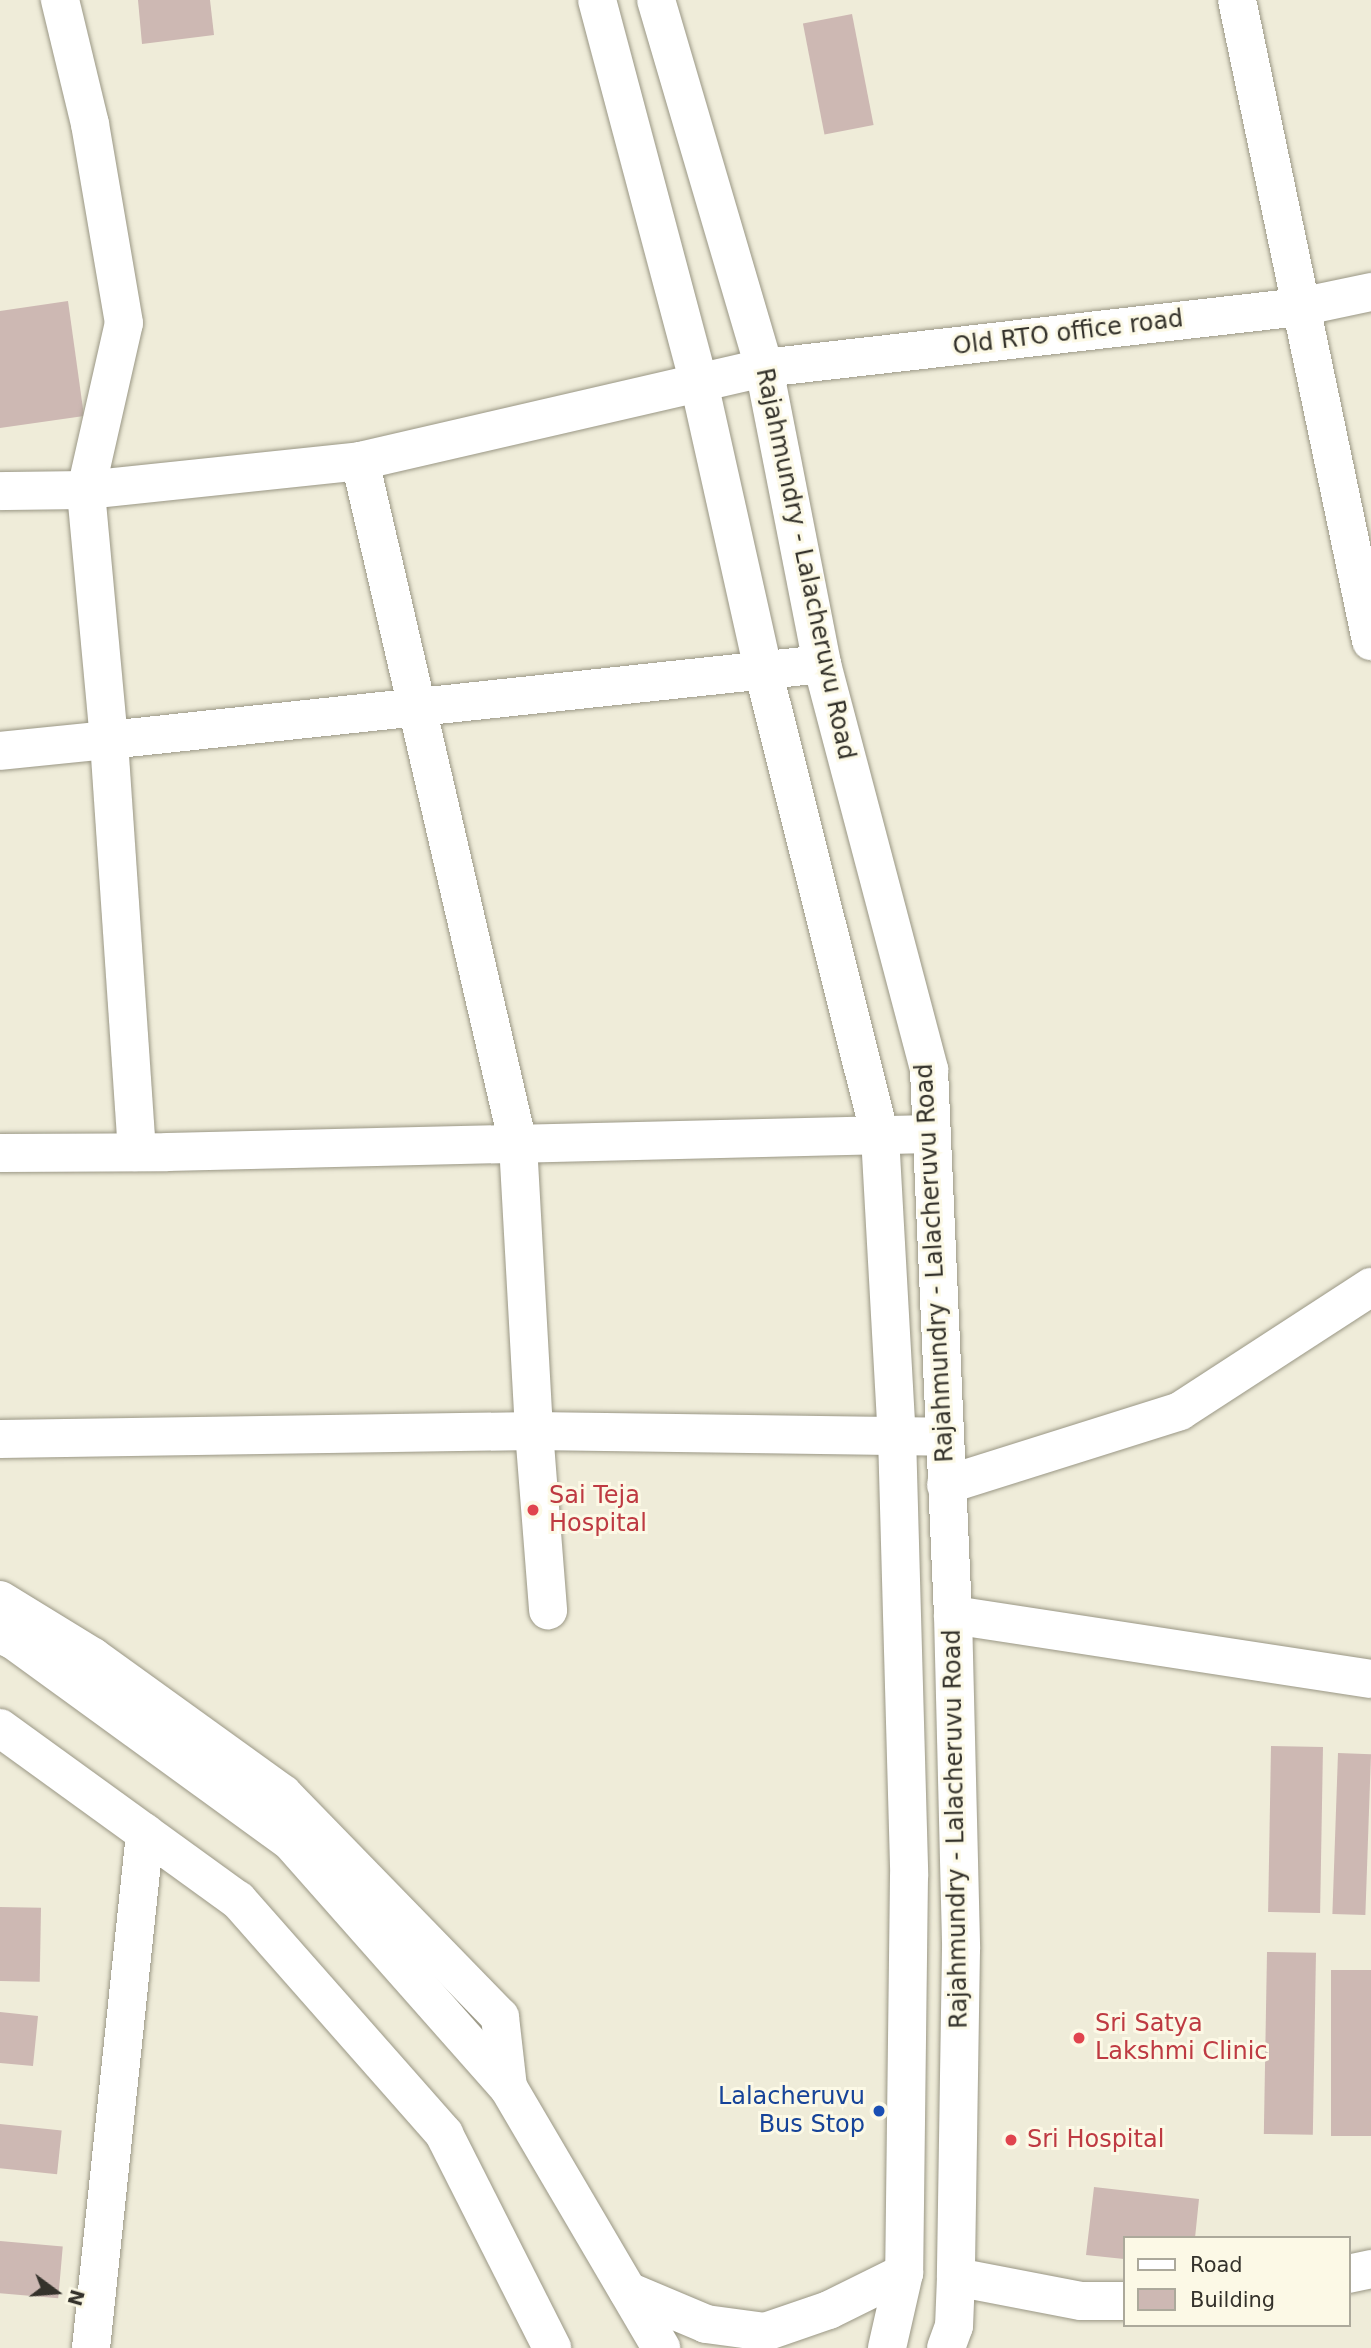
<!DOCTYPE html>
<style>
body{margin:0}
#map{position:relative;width:1371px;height:2348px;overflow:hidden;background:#efecd9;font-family:"DejaVu Sans",sans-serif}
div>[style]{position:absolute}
.building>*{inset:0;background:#cdb8b3;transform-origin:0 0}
.roads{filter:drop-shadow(0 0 2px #9a9785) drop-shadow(0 0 2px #9a9785)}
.minor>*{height:38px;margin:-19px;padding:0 19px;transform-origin:19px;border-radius:19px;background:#fff}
.major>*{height:38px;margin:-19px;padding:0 19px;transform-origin:19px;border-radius:19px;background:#fff}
.highway>*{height:38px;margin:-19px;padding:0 19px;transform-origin:19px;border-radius:19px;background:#fff}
.dots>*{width:19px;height:19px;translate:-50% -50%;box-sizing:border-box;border:4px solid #fcf9e6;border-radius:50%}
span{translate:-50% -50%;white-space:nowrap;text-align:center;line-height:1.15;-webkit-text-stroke:6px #fcf9e6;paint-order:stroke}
.street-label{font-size:24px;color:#34322b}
.health-label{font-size:24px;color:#be3a42}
.left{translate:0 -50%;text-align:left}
.transit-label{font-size:24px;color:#164399}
.right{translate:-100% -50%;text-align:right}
.legend{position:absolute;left:1123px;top:2236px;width:228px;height:91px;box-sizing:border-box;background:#fcf9e6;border:2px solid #aca99b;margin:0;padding:9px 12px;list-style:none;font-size:21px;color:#34322b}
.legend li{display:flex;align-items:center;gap:14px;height:35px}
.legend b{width:35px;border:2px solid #aca99b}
.north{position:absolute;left:21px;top:2257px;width:70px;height:70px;-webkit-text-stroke:5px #fcf9e6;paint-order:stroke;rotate:106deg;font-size:19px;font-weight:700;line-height:28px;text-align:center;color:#34322b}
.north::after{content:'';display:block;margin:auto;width:24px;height:32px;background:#34322b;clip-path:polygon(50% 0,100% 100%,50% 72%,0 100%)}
</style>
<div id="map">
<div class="building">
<div style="clip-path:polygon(138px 0,210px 0,214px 35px,142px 44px)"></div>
<div style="left:852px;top:14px;width:113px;height:50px;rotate:79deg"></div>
<div style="clip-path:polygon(68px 301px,84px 416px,0 428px,0 311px)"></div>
<div style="left:1271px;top:1746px;width:52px;height:166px;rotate:1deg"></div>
<div style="left:1338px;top:1753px;width:33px;height:161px;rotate:2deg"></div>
<div style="left:0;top:1907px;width:41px;height:74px;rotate:1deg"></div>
<div style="left:1267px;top:1952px;width:49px;height:182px;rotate:1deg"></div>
<div style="left:1331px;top:1970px;width:40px;height:166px"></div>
<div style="clip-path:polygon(0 2012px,38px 2016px,33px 2066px,0 2063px)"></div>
<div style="left:0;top:2124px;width:62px;height:44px;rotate:6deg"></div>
<div style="clip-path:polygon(1094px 2187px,1199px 2199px,1195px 2238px,1124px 2238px,1124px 2259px,1086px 2255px)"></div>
<div style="left:0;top:2241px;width:63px;height:52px;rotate:5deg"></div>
</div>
<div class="roads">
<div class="minor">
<div style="left:1237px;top:0;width:655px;rotate:78.19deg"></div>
<div style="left:360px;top:461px;width:701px;rotate:76.97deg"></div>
<div style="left:518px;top:1144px;width:287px;rotate:86.8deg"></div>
<div style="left:534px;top:1431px;width:180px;rotate:85.5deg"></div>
<div style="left:0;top:491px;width:86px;rotate:-0.7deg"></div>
<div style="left:86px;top:490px;width:171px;rotate:-77.2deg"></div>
<div style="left:124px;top:323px;width:202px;rotate:-99.7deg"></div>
<div style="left:90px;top:124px;width:128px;rotate:-103.6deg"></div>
<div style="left:0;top:751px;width:110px;rotate:-5.8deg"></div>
<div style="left:109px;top:740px;width:251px;rotate:-95.3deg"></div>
<div style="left:86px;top:490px;width:276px;rotate:-6deg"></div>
<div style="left:360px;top:461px;width:415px;rotate:-13deg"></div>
<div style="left:764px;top:368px;width:539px;rotate:-6.49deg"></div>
<div style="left:1300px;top:307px;width:73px;rotate:-11.9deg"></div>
<div style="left:137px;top:1152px;width:413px;rotate:-93.9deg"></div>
<div style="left:109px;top:740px;width:717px;rotate:-6.08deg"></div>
<div style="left:0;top:1153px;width:167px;rotate:-0.3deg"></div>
<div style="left:167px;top:1152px;width:764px;rotate:-1.35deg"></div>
<div style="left:0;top:1439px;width:534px;rotate:-0.86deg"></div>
<div style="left:534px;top:1431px;width:411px;rotate:0.8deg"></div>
<div style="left:946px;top:1485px;width:245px;rotate:-17.5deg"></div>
<div style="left:1180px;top:1411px;width:228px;rotate:-33deg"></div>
<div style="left:0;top:1600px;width:109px;rotate:31.5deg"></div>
<div style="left:93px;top:1657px;width:234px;rotate:35.8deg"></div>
<div style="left:283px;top:1794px;width:311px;rotate:45.8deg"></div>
<div style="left:500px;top:2017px;width:70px;rotate:83.5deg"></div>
<div style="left:953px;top:1615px;width:423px;rotate:8.7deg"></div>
<div style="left:1348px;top:2274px;width:24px;rotate:-12deg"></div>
<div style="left:956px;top:2277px;width:127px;rotate:10.9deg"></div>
<div style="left:1081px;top:2301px;width:43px"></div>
<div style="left:91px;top:2348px;width:518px;rotate:-84.01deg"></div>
</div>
<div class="major">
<div style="left:597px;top:0;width:396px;rotate:75.1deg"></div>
<div style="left:699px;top:383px;width:294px;rotate:77.4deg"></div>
<div style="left:763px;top:670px;width:480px;rotate:75.9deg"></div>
<div style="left:880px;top:1136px;width:300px;rotate:86.8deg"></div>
<div style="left:897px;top:1436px;width:440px;rotate:88.4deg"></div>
<div style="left:909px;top:1876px;width:397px;rotate:90.7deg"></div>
<div style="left:904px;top:2273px;width:77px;rotate:102.8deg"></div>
<div style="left:656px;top:0;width:384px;rotate:73.6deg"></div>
<div style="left:764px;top:368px;width:302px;rotate:78.9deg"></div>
<div style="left:822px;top:664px;width:420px;rotate:75.2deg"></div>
<div style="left:929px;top:1070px;width:546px;rotate:87.48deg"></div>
<div style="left:953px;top:1615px;width:334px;rotate:88.6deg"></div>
<div style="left:961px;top:1949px;width:328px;rotate:90.9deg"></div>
<div style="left:956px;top:2277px;width:49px;rotate:92.3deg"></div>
<div style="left:954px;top:2326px;width:23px;rotate:110deg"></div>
<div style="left:628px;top:2291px;width:85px;rotate:22.9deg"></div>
<div style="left:706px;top:2324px;width:60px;rotate:7.7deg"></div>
<div style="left:765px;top:2332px;width:68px;rotate:-19deg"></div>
<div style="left:829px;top:2310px;width:84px;rotate:-26.3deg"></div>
</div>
<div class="highway">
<div style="left:0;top:1634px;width:14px;rotate:25deg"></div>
<div style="left:13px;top:1640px;width:342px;rotate:36deg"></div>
<div style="left:290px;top:1841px;width:329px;rotate:48.5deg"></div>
<div style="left:508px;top:2087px;width:303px;rotate:59.6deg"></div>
<div style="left:0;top:1728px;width:294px;rotate:35.9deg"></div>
<div style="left:238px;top:1900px;width:312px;rotate:48.6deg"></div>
<div style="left:444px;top:2134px;width:240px;rotate:63.2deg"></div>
</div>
</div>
<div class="dots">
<div style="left:533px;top:1510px;background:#e0444e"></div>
<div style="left:1079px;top:2038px;background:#e0444e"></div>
<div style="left:879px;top:2111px;background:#1a4fb4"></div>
<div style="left:1011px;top:2140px;background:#e0444e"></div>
</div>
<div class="street-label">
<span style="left:1068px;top:333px;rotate:-7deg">Old RTO office road</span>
<span style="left:805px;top:564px;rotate:78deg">Rajahmundry - Lalacheruvu Road</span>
<span style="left:935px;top:1263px;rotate:-93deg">Rajahmundry - Lalacheruvu Road</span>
<span style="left:956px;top:1829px;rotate:-91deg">Rajahmundry - Lalacheruvu Road</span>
</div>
<div class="health-label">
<span class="left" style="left:549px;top:1510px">Sai Teja<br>Hospital</span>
<span class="left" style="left:1095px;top:2038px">Sri Satya<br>Lakshmi Clinic</span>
<span class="left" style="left:1027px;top:2140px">Sri Hospital</span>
</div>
<div class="transit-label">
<span class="right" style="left:865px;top:2111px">Lalacheruvu<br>Bus Stop</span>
</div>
<ul class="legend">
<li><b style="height:9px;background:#fff"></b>Road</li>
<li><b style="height:19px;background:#cdb8b3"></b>Building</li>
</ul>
<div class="north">N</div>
</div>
